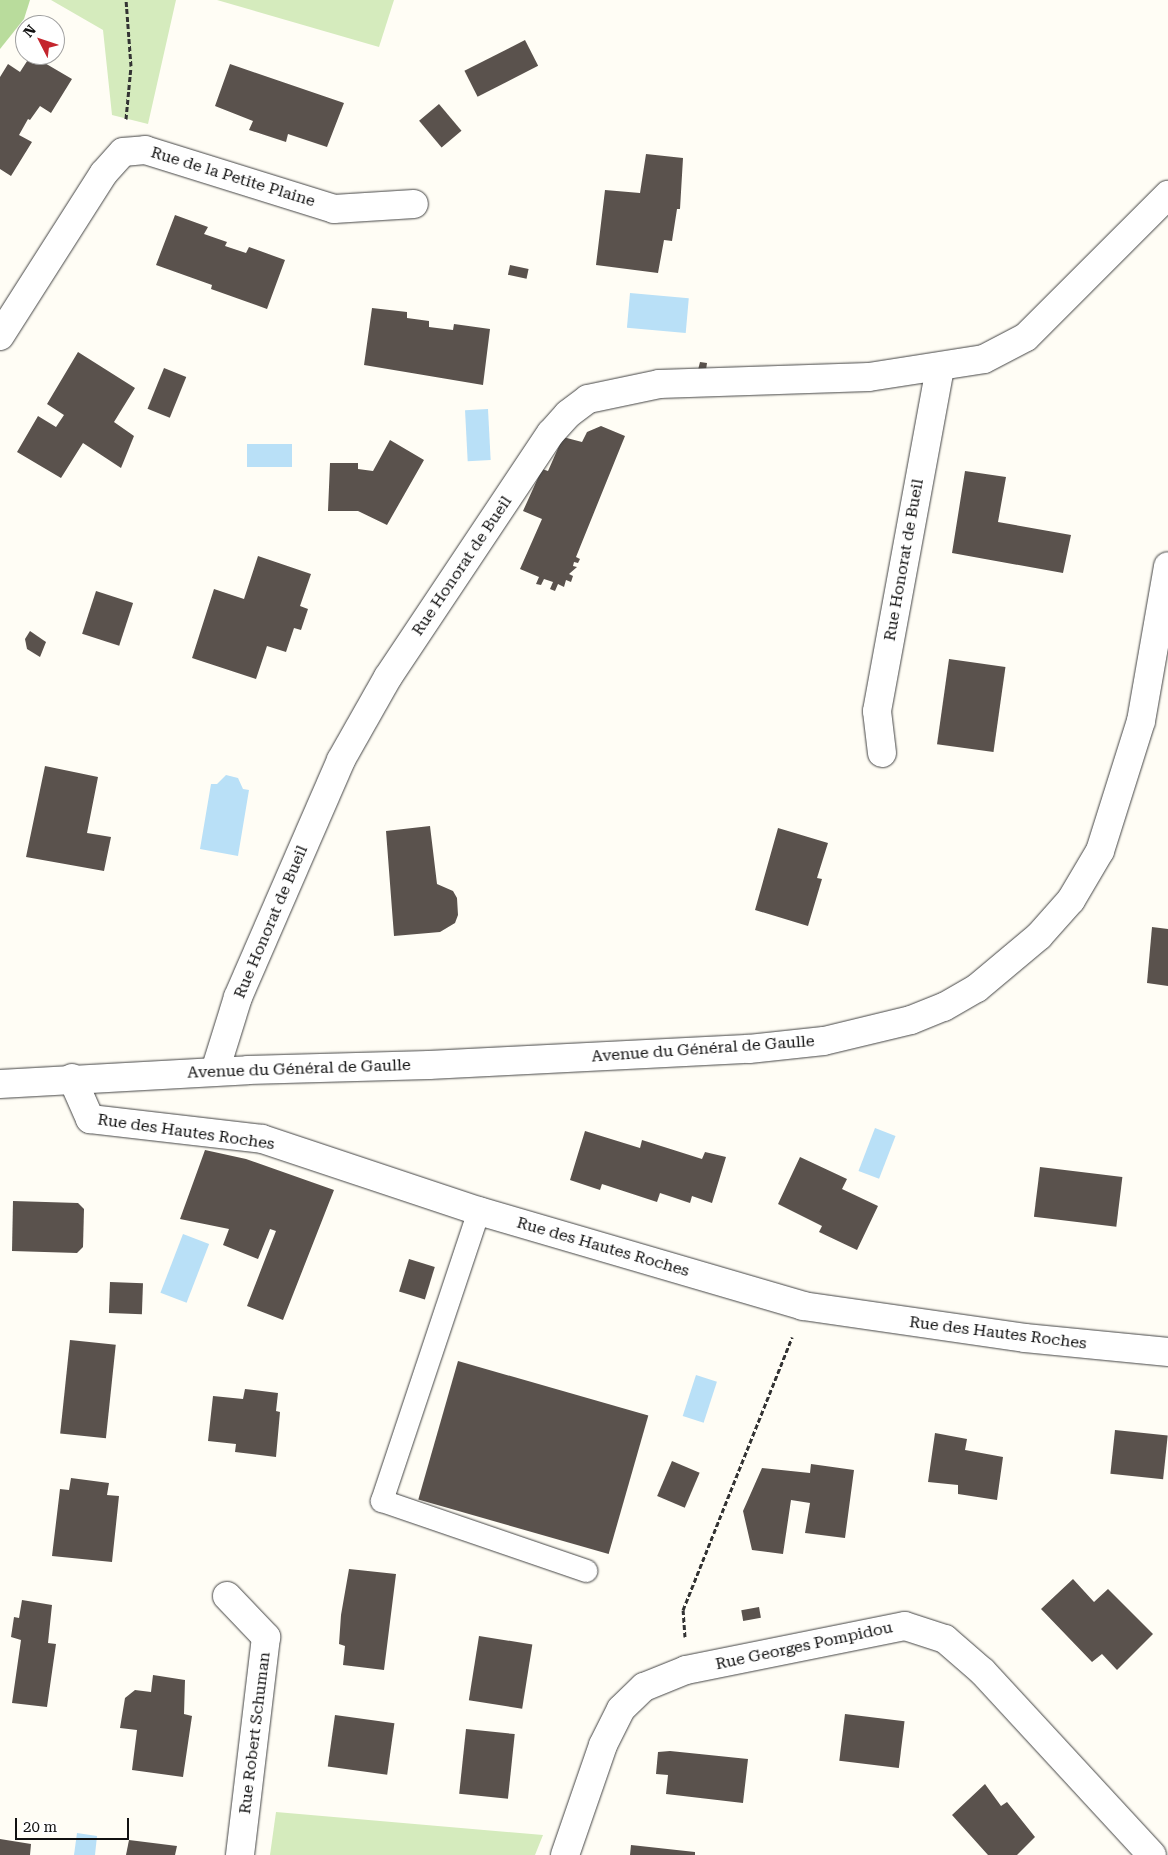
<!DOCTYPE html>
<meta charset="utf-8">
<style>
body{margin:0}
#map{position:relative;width:1168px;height:1855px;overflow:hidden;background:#fffdf5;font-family:"Roboto Serif",serif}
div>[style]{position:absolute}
.green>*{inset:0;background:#d5ebbd}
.forest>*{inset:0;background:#b9dc9c}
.water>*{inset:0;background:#b9e0f7;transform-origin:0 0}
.building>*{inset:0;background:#5a524d;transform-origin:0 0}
.path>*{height:3px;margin-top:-1.5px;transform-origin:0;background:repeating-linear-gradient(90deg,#333 0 5px,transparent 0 7.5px)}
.roads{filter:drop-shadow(0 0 1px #444) drop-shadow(0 0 1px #444)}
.service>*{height:22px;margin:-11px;padding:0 11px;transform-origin:11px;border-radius:11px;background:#fff}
.minor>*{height:28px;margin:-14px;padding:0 14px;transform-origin:14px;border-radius:14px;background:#fff}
.tertiary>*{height:28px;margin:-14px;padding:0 14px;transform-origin:14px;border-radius:14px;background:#fff}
span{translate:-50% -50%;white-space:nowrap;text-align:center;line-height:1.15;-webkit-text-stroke:5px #fff;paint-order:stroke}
.street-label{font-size:16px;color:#111}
.north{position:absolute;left:15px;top:15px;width:50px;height:50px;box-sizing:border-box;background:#fff;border:1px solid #a0a0a0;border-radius:50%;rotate:311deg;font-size:14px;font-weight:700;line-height:20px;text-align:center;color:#111}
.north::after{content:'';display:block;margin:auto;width:18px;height:22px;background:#c4262e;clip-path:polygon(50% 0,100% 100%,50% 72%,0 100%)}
.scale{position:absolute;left:15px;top:1818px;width:114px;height:22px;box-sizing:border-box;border:2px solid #111;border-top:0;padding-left:6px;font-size:15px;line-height:18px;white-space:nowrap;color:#111;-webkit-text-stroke:4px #fff;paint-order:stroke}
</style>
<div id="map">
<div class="green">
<div style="clip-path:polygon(51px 0,176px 0,148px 124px,112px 115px,103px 30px)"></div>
<div style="clip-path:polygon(217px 0,394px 0,379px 47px)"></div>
<div style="clip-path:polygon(276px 1812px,543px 1835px,535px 1855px,270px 1855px)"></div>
</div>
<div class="forest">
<div style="clip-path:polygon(0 0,30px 0,24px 19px,0 49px)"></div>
</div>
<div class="water">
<div style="left:630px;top:293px;width:59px;height:35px;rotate:5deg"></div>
<div style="left:488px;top:409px;width:51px;height:23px;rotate:87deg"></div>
<div style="left:247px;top:444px;width:45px;height:23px"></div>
<div style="clip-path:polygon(226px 775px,238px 778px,243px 789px,249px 790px,238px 856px,200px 849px,211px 784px,217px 784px)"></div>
<div style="left:875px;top:1128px;width:22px;height:46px;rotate:21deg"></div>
<div style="left:183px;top:1234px;width:28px;height:63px;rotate:21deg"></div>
<div style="left:696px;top:1375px;width:22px;height:43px;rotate:18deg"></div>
<div style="clip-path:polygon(77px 1833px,97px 1836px,95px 1855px,74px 1855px)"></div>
</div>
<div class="building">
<div style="left:525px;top:40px;width:29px;height:68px;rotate:63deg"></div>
<div style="clip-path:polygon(31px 55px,72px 79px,51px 113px,40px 106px,30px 120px,28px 119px,19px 135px,32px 142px,11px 176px,0 169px,0 77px,8px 64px,20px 72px)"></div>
<div style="clip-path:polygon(230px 64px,344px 103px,327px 147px,288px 134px,286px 142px,249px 130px,253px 121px,215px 106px)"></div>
<div style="left:439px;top:104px;width:35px;height:26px;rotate:50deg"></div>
<div style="clip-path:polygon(646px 154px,683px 158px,680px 209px,677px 209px,672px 241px,664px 240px,658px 273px,596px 265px,605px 190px,640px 193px)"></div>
<div style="clip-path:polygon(175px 215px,208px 227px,204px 234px,227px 242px,225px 246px,246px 253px,249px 247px,285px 260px,267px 309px,211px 289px,212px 285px,156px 265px)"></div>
<div style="left:510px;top:265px;width:19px;height:10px;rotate:12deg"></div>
<div style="clip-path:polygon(372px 308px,407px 312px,407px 318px,429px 321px,429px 327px,453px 330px,454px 324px,490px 329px,483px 385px,364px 365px)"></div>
<div style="clip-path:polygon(78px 352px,135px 388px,114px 422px,134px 436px,121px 468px,83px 443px,61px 478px,17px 452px,38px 416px,56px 427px,64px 415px,47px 404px)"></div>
<div style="clip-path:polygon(700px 362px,707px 363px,706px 370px,698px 370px)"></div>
<div style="left:164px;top:368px;width:24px;height:44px;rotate:22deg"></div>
<div style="clip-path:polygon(601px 426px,625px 436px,576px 557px,580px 559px,578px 563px,574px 562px,573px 566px,577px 567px,569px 574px,573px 576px,571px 582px,566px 580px,564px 587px,558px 584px,555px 591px,550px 589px,553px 582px,544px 579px,541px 585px,536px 584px,539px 577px,520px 569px,542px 519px,523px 511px,542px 469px,548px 471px,563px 437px,582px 442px,587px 432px)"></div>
<div style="clip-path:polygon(390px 440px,424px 460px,387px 525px,358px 511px,328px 511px,330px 463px,358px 463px,358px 469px,373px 471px)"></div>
<div style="clip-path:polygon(965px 471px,1006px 477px,998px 522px,1071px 535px,1063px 573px,952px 553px)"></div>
<div style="clip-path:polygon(258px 556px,311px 574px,300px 606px,308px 609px,301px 630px,294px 628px,286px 652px,267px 646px,256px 679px,192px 658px,214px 589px,244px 599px)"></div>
<div style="left:96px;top:591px;width:39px;height:45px;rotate:18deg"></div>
<div style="clip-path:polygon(30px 631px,46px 642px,40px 657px,27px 649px,25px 639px)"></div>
<div style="left:949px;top:659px;width:57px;height:86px;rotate:8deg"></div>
<div style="clip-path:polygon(45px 766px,98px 777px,87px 833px,111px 837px,104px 871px,26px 857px)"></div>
<div style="clip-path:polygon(430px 826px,437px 884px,453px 891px,457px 898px,458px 915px,455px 923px,440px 932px,394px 936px,386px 831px)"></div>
<div style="clip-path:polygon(778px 828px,828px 843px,817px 878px,822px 879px,808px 926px,755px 910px)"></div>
<div style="clip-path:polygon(1152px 927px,1168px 929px,1168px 986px,1147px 983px)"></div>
<div style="clip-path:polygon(585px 1131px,640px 1148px,642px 1140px,702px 1159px,705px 1152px,726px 1157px,712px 1203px,692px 1196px,690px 1203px,660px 1193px,657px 1202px,602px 1184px,600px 1190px,570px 1180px)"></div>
<div style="clip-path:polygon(205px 1150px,246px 1159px,334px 1190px,283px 1320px,247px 1306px,276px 1231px,270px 1229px,258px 1259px,223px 1245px,229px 1229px,180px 1219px)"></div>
<div style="clip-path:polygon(800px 1157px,847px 1179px,842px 1189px,878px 1206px,857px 1250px,819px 1232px,822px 1226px,778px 1204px)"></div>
<div style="left:1040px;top:1167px;width:83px;height:50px;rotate:7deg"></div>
<div style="clip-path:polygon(13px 1201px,78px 1203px,84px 1209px,83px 1247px,77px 1253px,12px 1251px)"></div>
<div style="left:409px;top:1259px;width:27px;height:34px;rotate:17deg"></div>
<div style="left:110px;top:1282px;width:33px;height:31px;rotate:2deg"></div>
<div style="left:70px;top:1340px;width:46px;height:94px;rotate:6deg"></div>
<div style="left:458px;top:1361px;width:198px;height:144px;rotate:16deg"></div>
<div style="clip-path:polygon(245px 1389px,278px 1393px,276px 1411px,280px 1412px,276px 1457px,235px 1452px,236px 1444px,208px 1441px,213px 1396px,243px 1399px)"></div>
<div style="left:1115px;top:1430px;width:53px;height:44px;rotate:6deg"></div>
<div style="clip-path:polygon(935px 1433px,967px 1439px,965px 1450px,1003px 1457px,997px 1500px,958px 1494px,958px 1485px,928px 1482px)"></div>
<div style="left:672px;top:1461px;width:30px;height:38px;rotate:23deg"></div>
<div style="clip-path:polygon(811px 1464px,854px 1470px,845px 1538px,805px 1533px,810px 1503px,791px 1500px,783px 1554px,752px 1550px,743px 1511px,762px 1468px,810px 1473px)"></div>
<div style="clip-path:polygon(71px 1478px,109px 1483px,107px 1495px,119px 1496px,112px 1562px,52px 1556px,60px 1489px,69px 1490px)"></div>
<div style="clip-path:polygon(349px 1569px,396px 1574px,384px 1670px,343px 1665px,345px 1646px,339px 1644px,341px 1615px)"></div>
<div style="clip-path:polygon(1073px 1579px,1094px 1602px,1108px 1589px,1153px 1634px,1117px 1670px,1102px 1654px,1092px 1662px,1041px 1609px)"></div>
<div style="clip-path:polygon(22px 1600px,52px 1605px,48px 1643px,56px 1644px,47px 1707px,12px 1703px,21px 1640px,11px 1637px,14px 1617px,19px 1618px)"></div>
<div style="left:759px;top:1607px;width:11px;height:18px;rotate:80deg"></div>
<div style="left:479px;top:1636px;width:54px;height:65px;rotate:9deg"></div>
<div style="clip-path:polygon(153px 1675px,185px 1680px,184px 1714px,192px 1716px,183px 1777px,132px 1770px,137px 1730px,120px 1728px,125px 1698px,135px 1690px,151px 1692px)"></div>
<div style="left:845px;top:1714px;width:60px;height:47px;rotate:7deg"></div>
<div style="left:335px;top:1715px;width:60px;height:52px;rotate:8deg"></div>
<div style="left:466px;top:1729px;width:49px;height:65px;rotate:6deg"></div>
<div style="clip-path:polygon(670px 1751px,748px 1759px,743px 1803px,666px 1794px,668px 1775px,656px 1774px,658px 1752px)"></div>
<div style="clip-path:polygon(985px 1784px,1001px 1806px,1007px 1802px,1035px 1837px,1017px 1855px,988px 1855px,952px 1815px)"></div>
<div style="clip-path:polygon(0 1839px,31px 1844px,30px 1855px,0 1855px)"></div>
<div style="clip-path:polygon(129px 1840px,177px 1846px,175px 1855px,126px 1855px)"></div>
<div style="clip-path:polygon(631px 1845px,695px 1852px,695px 1855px,630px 1855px)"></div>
</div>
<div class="path">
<div style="left:126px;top:119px;width:53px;rotate:-84.6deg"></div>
<div style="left:131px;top:66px;width:66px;rotate:-94.3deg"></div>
<div style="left:685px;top:1637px;width:27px;rotate:-94deg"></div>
<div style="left:683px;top:1610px;width:294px;rotate:-68.2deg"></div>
</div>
<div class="roads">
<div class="service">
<div style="left:479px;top:1211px;width:306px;rotate:108.5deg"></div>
<div style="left:382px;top:1501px;width:216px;rotate:18.9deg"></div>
</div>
<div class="minor">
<div style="left:0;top:336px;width:193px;rotate:-57.5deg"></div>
<div style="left:104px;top:173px;width:28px;rotate:-48deg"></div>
<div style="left:123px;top:152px;width:22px;rotate:-5deg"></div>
<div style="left:145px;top:150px;width:198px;rotate:17.3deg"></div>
<div style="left:334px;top:209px;width:80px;rotate:-3.6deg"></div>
<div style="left:882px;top:753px;width:42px;rotate:-96.8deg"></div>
<div style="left:877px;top:711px;width:350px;rotate:-79.6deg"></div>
<div style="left:215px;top:1071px;width:77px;rotate:-72.7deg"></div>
<div style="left:238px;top:997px;width:258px;rotate:-66.5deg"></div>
<div style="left:341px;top:760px;width:95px;rotate:-60.5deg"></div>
<div style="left:388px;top:677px;width:293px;rotate:-56.3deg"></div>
<div style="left:551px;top:433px;width:25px;rotate:-48deg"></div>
<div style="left:568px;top:414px;width:25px;rotate:-37deg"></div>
<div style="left:588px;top:399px;width:73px;rotate:-11.9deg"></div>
<div style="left:659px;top:384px;width:210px;rotate:-1.9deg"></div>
<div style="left:869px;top:377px;width:116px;rotate:-8.9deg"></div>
<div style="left:984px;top:359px;width:47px;rotate:-27.6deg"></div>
<div style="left:1026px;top:337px;width:201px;rotate:-45deg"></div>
<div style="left:72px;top:1078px;width:45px;rotate:66.3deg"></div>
<div style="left:90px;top:1119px;width:173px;rotate:6.6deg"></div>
<div style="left:262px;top:1139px;width:229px;rotate:18.4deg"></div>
<div style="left:479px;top:1211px;width:338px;rotate:16.3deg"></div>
<div style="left:803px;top:1306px;width:224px;rotate:8.2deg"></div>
<div style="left:1025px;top:1338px;width:144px;rotate:5.6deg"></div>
<div style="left:227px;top:1596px;width:57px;rotate:46.4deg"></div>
<div style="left:266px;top:1637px;width:220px;rotate:96.8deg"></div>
<div style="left:565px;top:1855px;width:116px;rotate:-70.9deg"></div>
<div style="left:603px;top:1745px;width:40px;rotate:-63.4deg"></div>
<div style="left:621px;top:1709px;width:32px;rotate:-44deg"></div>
<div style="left:644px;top:1687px;width:45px;rotate:-22deg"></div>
<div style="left:686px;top:1670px;width:223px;rotate:-11.4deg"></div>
<div style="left:905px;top:1626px;width:42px;rotate:18deg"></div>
<div style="left:945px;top:1639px;width:50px;rotate:41deg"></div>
<div style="left:983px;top:1672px;width:249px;rotate:47.3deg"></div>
</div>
<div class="tertiary">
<div style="left:0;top:1084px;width:248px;rotate:-3.2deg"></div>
<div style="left:248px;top:1070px;width:181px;rotate:-1.6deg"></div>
<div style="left:429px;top:1065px;width:320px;rotate:-2.9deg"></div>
<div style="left:749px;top:1049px;width:75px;rotate:-6.1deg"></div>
<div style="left:824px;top:1041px;width:89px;rotate:-13.6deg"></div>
<div style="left:911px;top:1020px;width:35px;rotate:-22deg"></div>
<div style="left:944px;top:1007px;width:38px;rotate:-30deg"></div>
<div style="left:977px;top:988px;width:81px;rotate:-40deg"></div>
<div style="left:1039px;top:936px;width:48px;rotate:-48.4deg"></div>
<div style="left:1071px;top:900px;width:57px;rotate:-59.4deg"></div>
<div style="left:1100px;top:851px;width:136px;rotate:-72.5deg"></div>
<div style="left:1141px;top:721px;width:157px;rotate:-80.1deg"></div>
</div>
</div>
<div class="street-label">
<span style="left:233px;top:177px;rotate:17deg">Rue de la Petite Plaine</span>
<span style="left:904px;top:560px;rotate:-80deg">Rue Honorat de Bueil</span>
<span style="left:462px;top:566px;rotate:-56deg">Rue Honorat de Bueil</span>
<span style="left:271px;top:922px;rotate:-67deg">Rue Honorat de Bueil</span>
<span style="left:703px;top:1049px;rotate:-4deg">Avenue du Général de Gaulle</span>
<span style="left:299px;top:1069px;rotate:-2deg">Avenue du Général de Gaulle</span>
<span style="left:186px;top:1132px;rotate:8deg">Rue des Hautes Roches</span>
<span style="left:603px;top:1247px;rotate:16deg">Rue des Hautes Roches</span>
<span style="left:998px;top:1333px;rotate:7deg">Rue des Hautes Roches</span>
<span style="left:804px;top:1646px;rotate:-12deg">Rue Georges Pompidou</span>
<span style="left:255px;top:1733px;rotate:-83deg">Rue Robert Schuman</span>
</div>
<div class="north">N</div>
<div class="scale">20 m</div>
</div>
